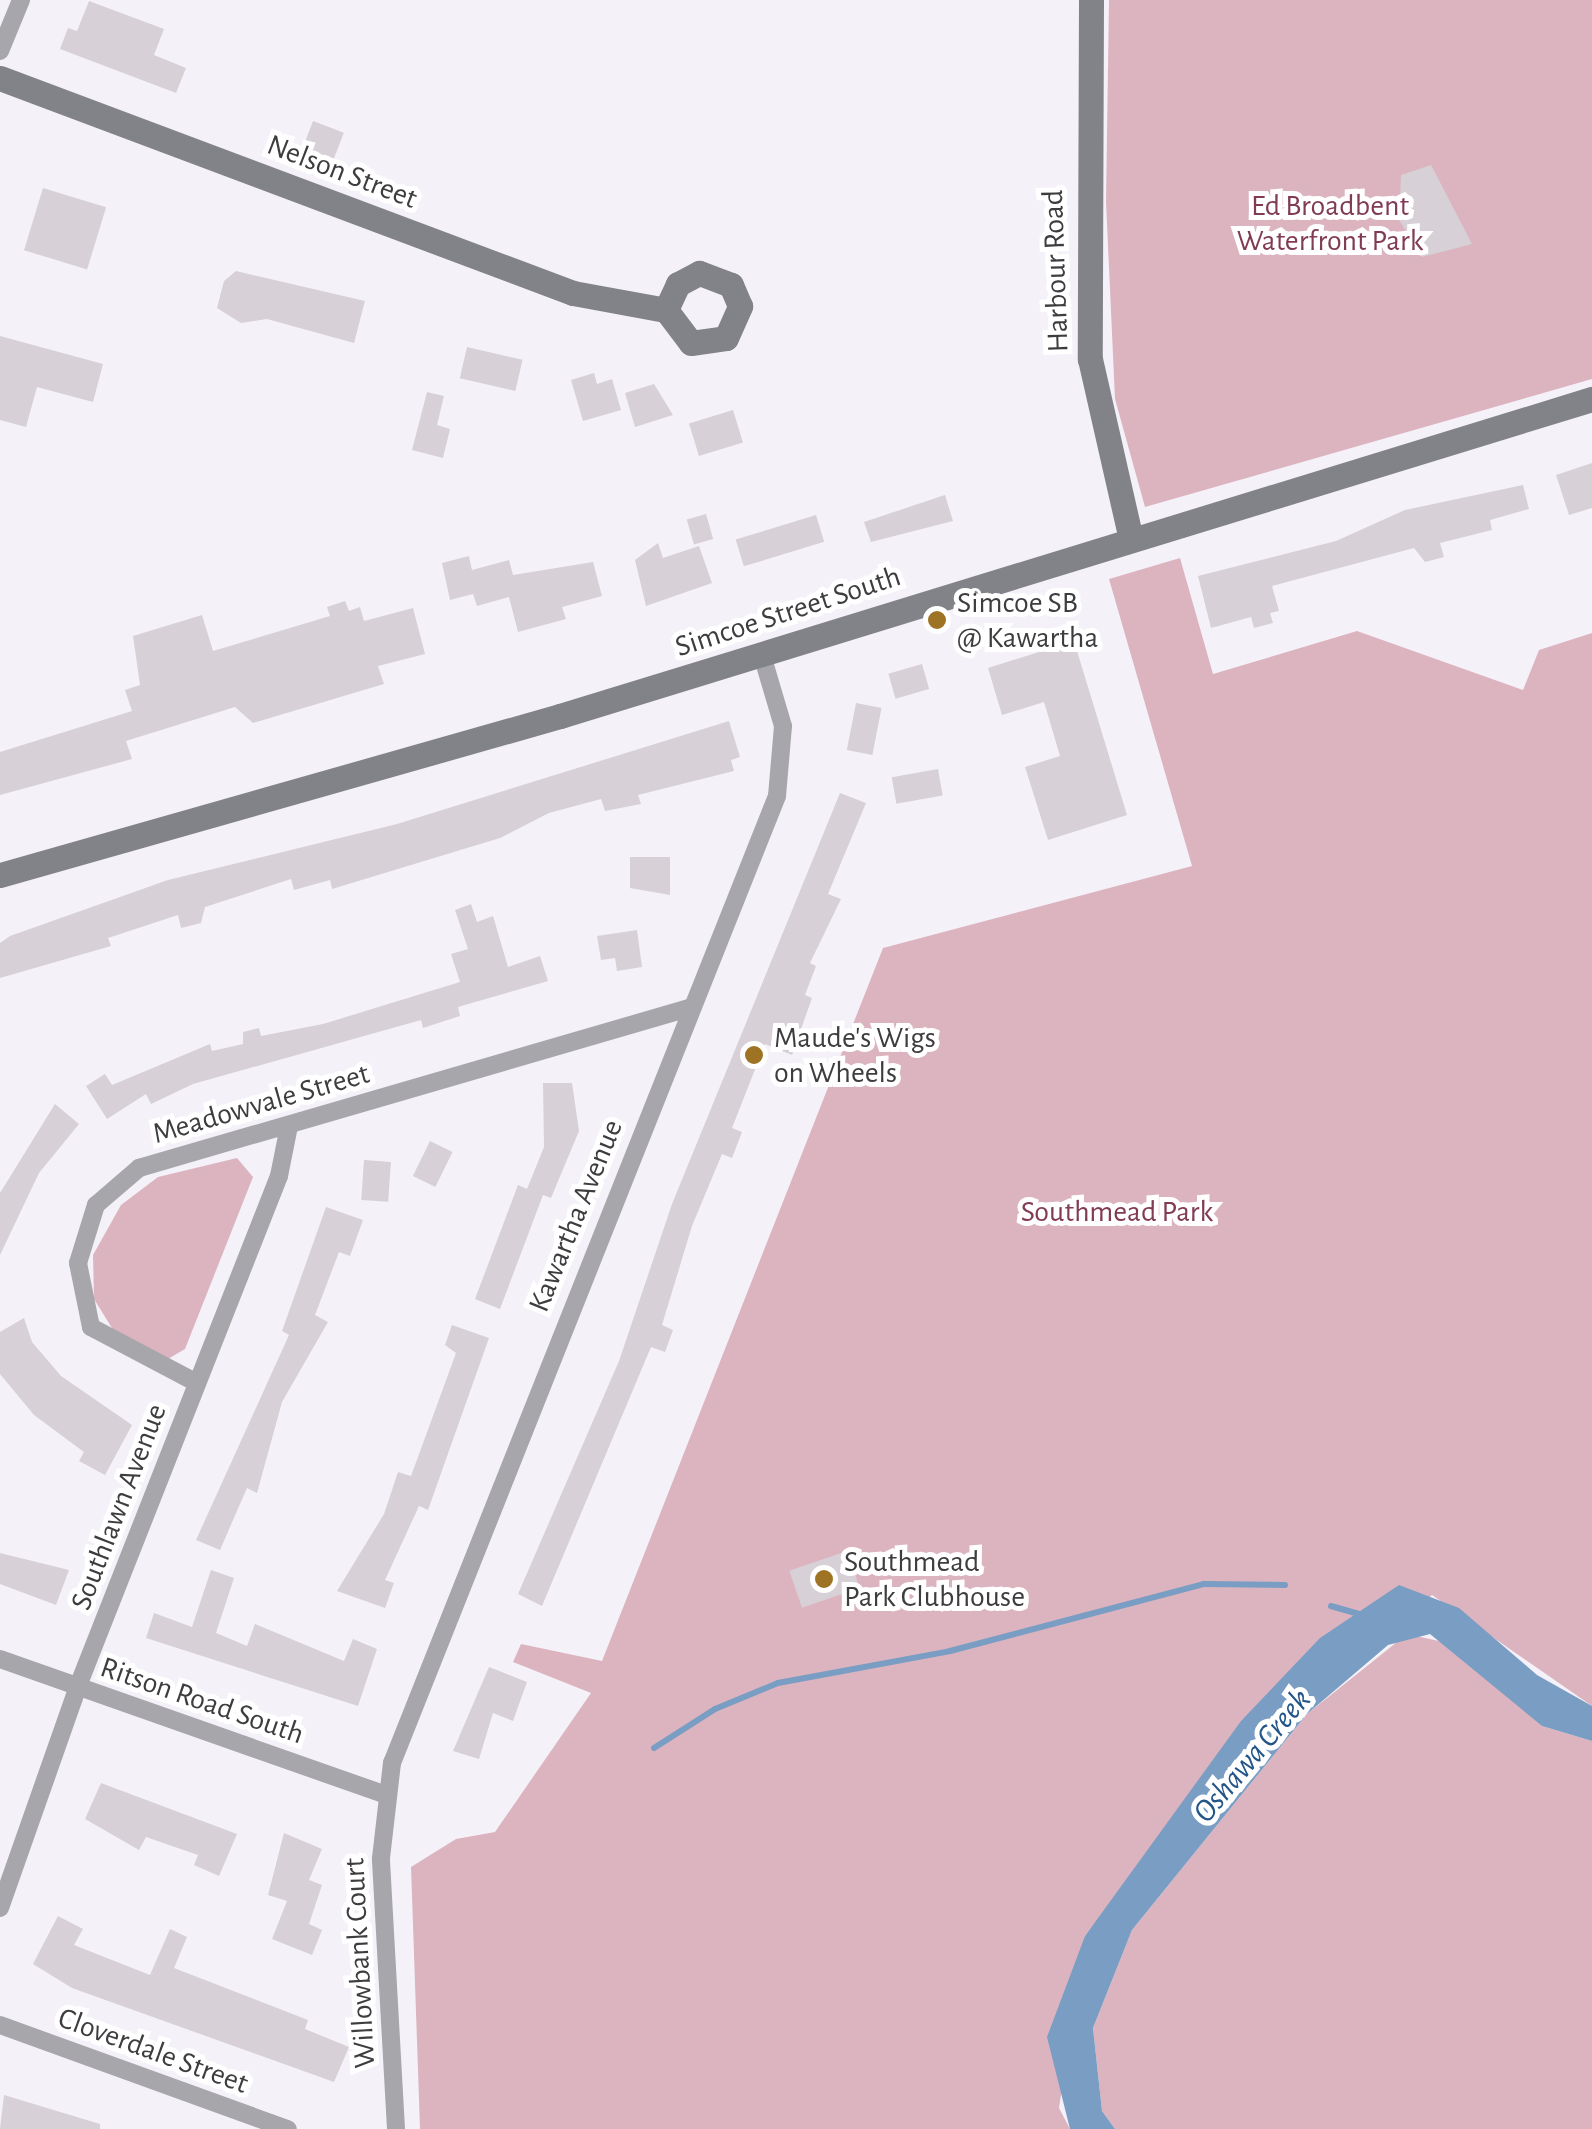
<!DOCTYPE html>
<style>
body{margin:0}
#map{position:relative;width:1592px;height:2129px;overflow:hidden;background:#f5f1f9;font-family:"Alegreya Sans",sans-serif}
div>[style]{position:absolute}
.green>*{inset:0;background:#dcb4bf}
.water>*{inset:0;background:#799dc3}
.stream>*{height:6px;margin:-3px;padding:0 3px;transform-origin:3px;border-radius:3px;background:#799dc3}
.building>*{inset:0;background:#d7d0d6;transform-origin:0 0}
.street>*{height:18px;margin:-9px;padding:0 9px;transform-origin:9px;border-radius:9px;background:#a7a7ab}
.secondary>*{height:25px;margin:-12.5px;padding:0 12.5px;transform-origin:12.5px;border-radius:12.5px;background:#828388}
.dots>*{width:28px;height:28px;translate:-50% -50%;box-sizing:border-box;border:5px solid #fff;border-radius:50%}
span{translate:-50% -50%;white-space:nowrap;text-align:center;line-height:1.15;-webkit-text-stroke:10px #fff;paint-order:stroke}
.street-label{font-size:30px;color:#3d3c3f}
.park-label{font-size:30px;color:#813b55}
.poi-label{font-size:30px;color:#3d3c3f}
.left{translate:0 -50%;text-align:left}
.water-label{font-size:32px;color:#235588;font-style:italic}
</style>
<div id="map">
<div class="green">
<div style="clip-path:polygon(1109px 0,1592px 0,1592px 379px,1145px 507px,1115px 399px,1106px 202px)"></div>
<div style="clip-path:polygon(1180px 558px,1213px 674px,1357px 631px,1523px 690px,1539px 650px,1592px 633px,1592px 1706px,1432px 1595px,1179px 1815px,1085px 1936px,1059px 2108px,1070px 2129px,420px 2129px,411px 1867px,456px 1839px,495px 1832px,591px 1693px,513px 1662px,521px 1644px,602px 1661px,883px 948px,1192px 866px,1109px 579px)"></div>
<div style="clip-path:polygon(237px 1158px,253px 1177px,185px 1349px,168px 1359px,115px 1333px,94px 1299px,93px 1255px,121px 1205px,158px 1177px)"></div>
<div style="clip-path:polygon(1407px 1634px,1448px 1643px,1542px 1726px,1592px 1741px,1592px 2129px,1115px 2129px,1102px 2111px,1093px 2028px,1132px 1930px,1307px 1714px)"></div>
</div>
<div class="water">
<div style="clip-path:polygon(1399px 1585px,1459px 1608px,1537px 1675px,1592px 1706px,1592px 1741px,1542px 1726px,1430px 1634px,1388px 1645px,1307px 1714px,1132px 1930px,1093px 2028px,1102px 2111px,1115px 2129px,1070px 2129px,1047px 2037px,1085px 1936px,1241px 1721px,1320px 1638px)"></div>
</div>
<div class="stream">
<div style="left:1331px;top:1606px;width:29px;rotate:16deg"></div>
<div style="left:654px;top:1748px;width:72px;rotate:-32.6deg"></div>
<div style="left:715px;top:1709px;width:68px;rotate:-22.4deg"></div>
<div style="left:778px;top:1683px;width:175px;rotate:-10.5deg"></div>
<div style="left:950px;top:1651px;width:263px;rotate:-14.8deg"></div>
<div style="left:1204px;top:1584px;width:81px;rotate:0.7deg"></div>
</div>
<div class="building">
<div style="clip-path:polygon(89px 1px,164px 29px,154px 55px,186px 68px,176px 93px,60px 49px,68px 28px,77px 31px)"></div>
<div style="left:313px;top:121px;width:33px;height:42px;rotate:21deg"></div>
<div style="clip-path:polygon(1431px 165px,1472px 244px,1422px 257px,1399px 220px,1401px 175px)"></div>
<div style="left:43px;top:188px;width:66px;height:65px;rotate:17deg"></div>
<div style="clip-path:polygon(236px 271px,365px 301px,354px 343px,267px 319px,241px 323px,217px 308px,224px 281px)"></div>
<div style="clip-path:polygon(0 336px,103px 364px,93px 402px,37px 387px,26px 427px,0 420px)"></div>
<div style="left:467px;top:347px;width:57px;height:32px;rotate:13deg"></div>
<div style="clip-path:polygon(594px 373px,597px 384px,612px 379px,621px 410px,583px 421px,571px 380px)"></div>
<div style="clip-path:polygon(654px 384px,673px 415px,635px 427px,625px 393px)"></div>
<div style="clip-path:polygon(427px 392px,444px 396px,437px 425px,450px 429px,443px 458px,412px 450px)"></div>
<div style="left:733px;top:410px;width:34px;height:46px;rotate:73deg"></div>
<div style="clip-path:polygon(1592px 463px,1592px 508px,1569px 515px,1556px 475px)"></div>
<div style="clip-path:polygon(1523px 485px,1529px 509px,1490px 520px,1492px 530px,1440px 543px,1444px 557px,1425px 562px,1414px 548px,1272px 586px,1279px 611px,1270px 613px,1273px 623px,1254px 628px,1251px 617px,1211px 628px,1198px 576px,1336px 541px,1405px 510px)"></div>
<div style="clip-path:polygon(945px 495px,953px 521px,871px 542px,864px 522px)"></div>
<div style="left:706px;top:514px;width:26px;height:20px;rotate:74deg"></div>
<div style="left:816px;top:515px;width:28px;height:84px;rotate:73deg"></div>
<div style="clip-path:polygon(658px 543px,663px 558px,699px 546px,712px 583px,646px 606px,635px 560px)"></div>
<div style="clip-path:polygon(469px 556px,472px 570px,509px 560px,513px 575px,593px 562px,602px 596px,562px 607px,566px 619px,518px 632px,509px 597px,477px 606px,473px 594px,450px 600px,442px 563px)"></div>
<div style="clip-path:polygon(345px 601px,349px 611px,360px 607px,364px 621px,413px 608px,425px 654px,378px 666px,384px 684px,253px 723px,235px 707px,126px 741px,132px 759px,0 795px,0 752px,132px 711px,125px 690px,140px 685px,133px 636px,202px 615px,213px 651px,330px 616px,327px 607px)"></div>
<div style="clip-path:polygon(1074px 641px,1127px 815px,1048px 840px,1025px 767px,1060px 756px,1044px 702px,1002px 715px,988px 668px)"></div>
<div style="left:922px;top:664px;width:26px;height:35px;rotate:74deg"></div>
<div style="left:856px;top:703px;width:26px;height:48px;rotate:11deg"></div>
<div style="clip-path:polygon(729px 721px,740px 757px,731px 760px,734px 771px,638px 795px,641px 804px,605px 811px,601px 799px,549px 813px,500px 838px,332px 889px,330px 880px,294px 890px,291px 879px,205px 907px,201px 923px,181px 928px,178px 915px,108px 938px,111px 946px,0 978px,0 943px,10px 936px,168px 880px,397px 824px)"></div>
<div style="left:938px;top:769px;width:27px;height:47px;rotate:80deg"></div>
<div style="clip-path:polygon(840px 793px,866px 803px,828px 894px,841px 899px,810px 963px,816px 966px,805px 995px,812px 998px,792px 1055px,765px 1044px,732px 1128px,742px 1132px,732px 1158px,722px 1154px,692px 1226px,662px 1325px,673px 1330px,665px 1352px,651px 1347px,542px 1606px,518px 1594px,619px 1361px,672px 1204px)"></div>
<div style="clip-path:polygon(630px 857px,670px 857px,670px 895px,630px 888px)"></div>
<div style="clip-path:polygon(471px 904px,477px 922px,493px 916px,508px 967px,540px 956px,548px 981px,458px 1007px,460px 1016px,423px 1028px,421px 1020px,193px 1084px,151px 1104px,146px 1094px,107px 1119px,86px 1086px,105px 1074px,112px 1085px,210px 1044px,212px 1051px,243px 1044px,243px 1032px,259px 1028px,261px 1036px,323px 1024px,460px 982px,451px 954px,468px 949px,455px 910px)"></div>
<div style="clip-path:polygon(637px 930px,642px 967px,617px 971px,615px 958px,601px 960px,597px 936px)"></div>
<div style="clip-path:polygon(543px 1083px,572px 1083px,579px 1131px,551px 1198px,543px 1195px,500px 1309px,475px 1299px,518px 1185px,527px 1189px,544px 1147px)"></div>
<div style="clip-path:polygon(55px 1104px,79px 1124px,39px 1173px,0 1255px,0 1193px)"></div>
<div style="left:430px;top:1141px;width:25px;height:39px;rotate:26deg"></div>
<div style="left:364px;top:1160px;width:27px;height:40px;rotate:4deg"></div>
<div style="clip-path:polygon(326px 1207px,363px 1220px,350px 1256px,339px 1252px,315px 1315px,328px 1322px,282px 1402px,257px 1493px,247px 1488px,220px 1550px,196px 1540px,289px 1335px,282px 1331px)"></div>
<div style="clip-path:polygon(24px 1318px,32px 1342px,61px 1376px,132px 1425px,105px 1475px,79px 1461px,84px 1452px,34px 1415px,0 1374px,0 1332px)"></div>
<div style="clip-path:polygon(452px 1325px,489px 1338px,428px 1510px,419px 1506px,385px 1580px,394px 1583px,385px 1608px,337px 1591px,384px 1514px,398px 1472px,411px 1476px,456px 1353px,445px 1345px)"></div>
<div style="left:847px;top:1551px;width:39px;height:61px;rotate:71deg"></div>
<div style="clip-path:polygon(0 1553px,69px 1570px,56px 1605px,0 1584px)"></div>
<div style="clip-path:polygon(211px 1570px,234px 1578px,216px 1633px,247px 1646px,255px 1624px,344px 1661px,353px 1639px,377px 1649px,358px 1706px,146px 1638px,154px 1613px,192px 1627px)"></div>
<div style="clip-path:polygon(489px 1667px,527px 1682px,513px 1721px,493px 1713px,479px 1759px,453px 1751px)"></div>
<div style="clip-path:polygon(101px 1783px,237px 1834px,219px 1876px,194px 1865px,198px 1855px,146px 1837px,139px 1850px,85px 1819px)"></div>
<div style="clip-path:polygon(284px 1833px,322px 1849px,309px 1880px,322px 1885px,309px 1924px,322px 1930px,312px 1955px,272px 1939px,287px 1901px,268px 1895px)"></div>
<div style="clip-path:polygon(58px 1916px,83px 1929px,74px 1945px,150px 1975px,170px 1929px,187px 1937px,174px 1968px,308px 2020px,305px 2029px,349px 2047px,334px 2082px,72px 1988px,33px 1964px)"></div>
<div style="clip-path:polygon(4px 2095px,100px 2124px,100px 2129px,0 2129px)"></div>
</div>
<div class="street">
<div style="left:0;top:51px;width:55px;rotate:-67.6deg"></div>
<div style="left:197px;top:1383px;width:120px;rotate:-152.2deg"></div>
<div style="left:91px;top:1327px;width:65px;rotate:-101.5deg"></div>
<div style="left:78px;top:1263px;width:61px;rotate:-72.8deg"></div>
<div style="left:96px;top:1205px;width:57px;rotate:-40.7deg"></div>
<div style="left:139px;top:1168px;width:573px;rotate:-16.22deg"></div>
<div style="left:0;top:1659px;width:409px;rotate:19.4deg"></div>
<div style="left:0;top:1908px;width:235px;rotate:-70.6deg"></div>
<div style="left:78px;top:1686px;width:548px;rotate:-68.49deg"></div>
<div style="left:279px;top:1176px;width:51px;rotate:-78.7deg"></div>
<div style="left:0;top:2025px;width:306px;rotate:19.9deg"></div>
<div style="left:396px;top:2129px;width:271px;rotate:-93.2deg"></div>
<div style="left:381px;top:1858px;width:96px;rotate:-83.4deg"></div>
<div style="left:392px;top:1763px;width:1041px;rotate:-68.29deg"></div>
<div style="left:777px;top:796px;width:70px;rotate:-85.1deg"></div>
<div style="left:783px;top:726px;width:74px;rotate:-106.5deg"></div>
</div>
<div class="secondary">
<div style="left:1091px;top:0;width:359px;rotate:90.2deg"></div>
<div style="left:1090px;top:359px;width:180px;rotate:77.2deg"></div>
<div style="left:0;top:78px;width:612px;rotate:20.57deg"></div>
<div style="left:573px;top:293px;width:95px;rotate:10.4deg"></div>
<div style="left:666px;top:310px;width:41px;rotate:52.9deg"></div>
<div style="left:691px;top:343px;width:35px;rotate:-8deg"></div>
<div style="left:726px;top:338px;width:35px;rotate:-66deg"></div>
<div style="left:740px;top:306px;width:23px;rotate:-113deg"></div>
<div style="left:731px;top:285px;width:34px;rotate:-159deg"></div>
<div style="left:699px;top:273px;width:24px;rotate:152deg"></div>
<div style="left:678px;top:284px;width:29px;rotate:115deg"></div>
<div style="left:0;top:875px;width:582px;rotate:-15.85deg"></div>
<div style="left:560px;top:716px;width:1080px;rotate:-17.08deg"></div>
</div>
<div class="dots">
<div style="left:937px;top:620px;background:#9e7323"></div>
<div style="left:754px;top:1055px;background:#9e7323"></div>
<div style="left:824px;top:1579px;background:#9e7323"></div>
</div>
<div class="street-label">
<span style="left:342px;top:172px;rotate:21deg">Nelson Street</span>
<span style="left:1056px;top:271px;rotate:-92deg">Harbour Road</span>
<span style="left:788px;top:612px;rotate:-18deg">Simcoe Street South</span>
<span style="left:261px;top:1104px;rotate:-16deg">Meadowvale Street</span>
<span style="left:576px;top:1216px;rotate:-68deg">Kawartha Avenue</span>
<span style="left:119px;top:1507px;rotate:-69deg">Southlawn Avenue</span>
<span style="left:202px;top:1701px;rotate:19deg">Ritson Road South</span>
<span style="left:360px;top:1963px;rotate:-93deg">Willowbank Court</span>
<span style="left:153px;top:2051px;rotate:20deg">Cloverdale Street</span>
</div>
<div class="park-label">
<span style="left:1330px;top:223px">Ed Broadbent<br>Waterfront Park</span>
<span style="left:1117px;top:1212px">Southmead Park</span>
</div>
<div class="poi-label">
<span class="left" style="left:957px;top:620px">Simcoe SB<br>@ Kawartha</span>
<span class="left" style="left:774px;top:1055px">Maude's Wigs<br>on Wheels</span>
<span class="left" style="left:844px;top:1579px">Southmead<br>Park Clubhouse</span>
</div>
<div class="water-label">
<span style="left:1252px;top:1756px;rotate:-50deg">Oshawa Creek</span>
</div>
</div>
